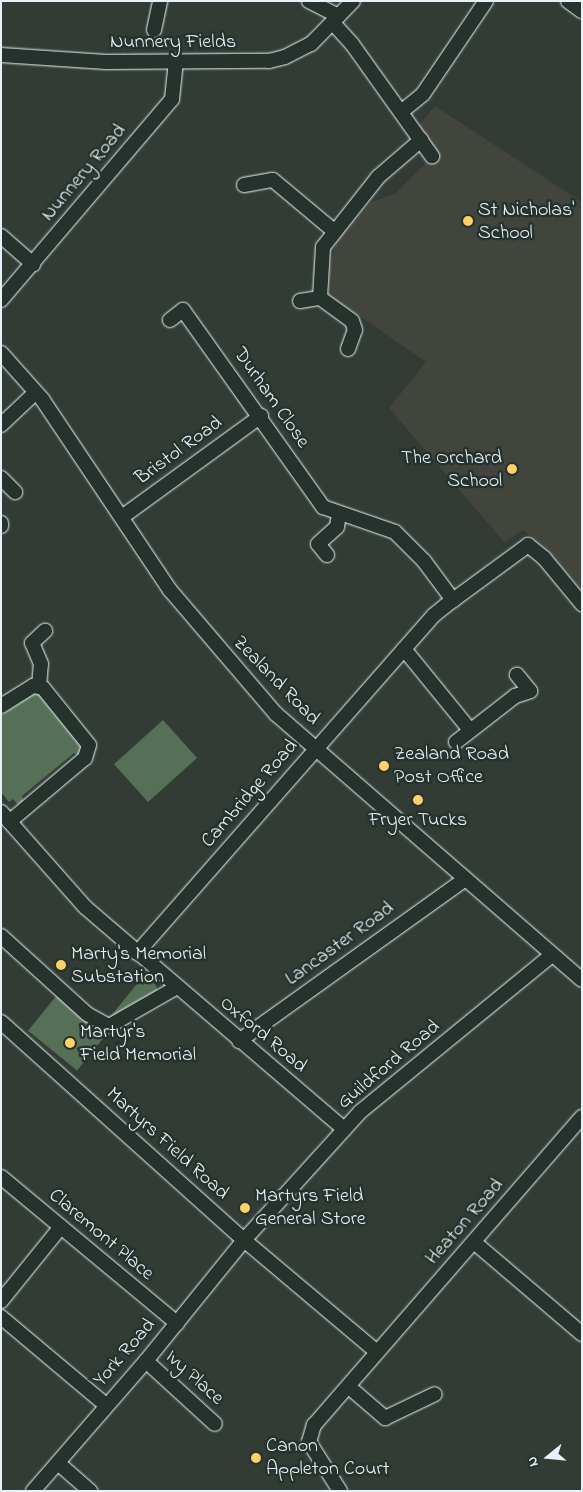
<!DOCTYPE html>
<style>
body{margin:0}
#map{position:relative;width:583px;height:1492px;overflow:hidden;background:#323b34;font-family:"Indie Flower",sans-serif}
div>[style]{position:absolute}
.built>*{inset:0;background:#41453c}
.green>*{inset:0;background:#557057;transform-origin:0 0}
.roads{filter:drop-shadow(0 0 1px #e8f1f8) drop-shadow(0 0 1px #e8f1f8)}
.minor>*{height:14px;margin:-7px;padding:0 7px;transform-origin:7px;border-radius:7px;background:#26332d}
.dots>*{width:14px;height:14px;translate:-50% -50%;box-sizing:border-box;border:2px solid #26332d;border-radius:50%}
span{translate:-50% -50%;white-space:nowrap;text-align:center;line-height:1.15;-webkit-text-stroke:5px #26332d;paint-order:stroke}
.street-label{font-size:20px;color:#e8f1f8}
.poi-label{font-size:20px;color:#e8f1f8}
.left{translate:0 -50%;text-align:left}
.right{translate:-100% -50%;text-align:right}
.frame{position:absolute;inset:0;border:2px solid #e8f1f8;pointer-events:none}
.north{position:absolute;left:523px;top:1432px;width:50px;height:50px;-webkit-text-stroke:4px #26332d;paint-order:stroke;rotate:253deg;font-size:14px;font-weight:700;line-height:20px;text-align:center;color:#e8f1f8}
.north::after{content:'';display:block;margin:auto;width:18px;height:22px;background:#e8f1f8;clip-path:polygon(50% 0,100% 100%,50% 72%,0 100%)}
</style>
<div id="map">
<div class="built">
<div style="clip-path:polygon(435px 106px,582px 202px,582px 590px,544px 547px,523px 530px,505px 543px,389px 408px,426px 362px,329px 295px,330px 264px,337px 240px,371px 202px,395px 194px,437px 152px,418px 126px)"></div>
</div>
<div class="green">
<div style="clip-path:polygon(39px 692px,84px 745px,79px 756px,74px 753px,22px 796px,24px 802px,19px 806px,13px 799px,9px 802px,1px 792px,1px 716px,30px 696px,29px 693px)"></div>
<div style="left:163px;top:720px;width:51px;height:66px;rotate:48deg"></div>
<div style="clip-path:polygon(145px 974px,156px 985px,158px 994px,118px 1017px,110px 1017px)"></div>
<div style="left:57px;top:995px;width:63px;height:46px;rotate:39deg"></div>
</div>
<div class="roads">
<div class="minor">
<div style="left:309px;top:1px;width:33px;rotate:27deg"></div>
<div style="left:568px;top:1px;width:17px;rotate:36deg"></div>
<div style="left:333px;top:23px;width:28px;rotate:48deg"></div>
<div style="left:352px;top:44px;width:138px;rotate:54.5deg"></div>
<div style="left:154px;top:30px;width:30px;rotate:-78deg"></div>
<div style="left:1px;top:55px;width:105px;rotate:3.8deg"></div>
<div style="left:106px;top:62px;width:163px;rotate:-0.4deg"></div>
<div style="left:269px;top:61px;width:16px;rotate:-14deg"></div>
<div style="left:285px;top:57px;width:29px;rotate:-27deg"></div>
<div style="left:311px;top:44px;width:60px;rotate:-45.7deg"></div>
<div style="left:401px;top:112px;width:28px;rotate:-39deg"></div>
<div style="left:423px;top:94px;width:112px;rotate:-55.9deg"></div>
<div style="left:244px;top:185px;width:29px;rotate:-10deg"></div>
<div style="left:273px;top:180px;width:80px;rotate:39.9deg"></div>
<div style="left:1px;top:236px;width:43px;rotate:41.2deg"></div>
<div style="left:1px;top:300px;width:264px;rotate:-49.6deg"></div>
<div style="left:172px;top:99px;width:36px;rotate:-84deg"></div>
<div style="left:300px;top:301px;width:20px;rotate:-9deg"></div>
<div style="left:170px;top:320px;width:16px;rotate:-38deg"></div>
<div style="left:183px;top:310px;width:242px;rotate:54.6deg"></div>
<div style="left:323px;top:507px;width:76px;rotate:19.1deg"></div>
<div style="left:395px;top:532px;width:41px;rotate:45deg"></div>
<div style="left:424px;top:561px;width:49px;rotate:53.4deg"></div>
<div style="left:348px;top:349px;width:20px;rotate:-70deg"></div>
<div style="left:355px;top:330px;width:9px;rotate:-108deg"></div>
<div style="left:352px;top:321px;width:39px;rotate:-144deg"></div>
<div style="left:320px;top:298px;width:51px;rotate:-86.6deg"></div>
<div style="left:323px;top:247px;width:89px;rotate:-51.8deg"></div>
<div style="left:378px;top:177px;width:57px;rotate:-40.7deg"></div>
<div style="left:1px;top:353px;width:62px;rotate:48.3deg"></div>
<div style="left:42px;top:399px;width:230px;rotate:56.2deg"></div>
<div style="left:170px;top:590px;width:163px;rotate:49.5deg"></div>
<div style="left:276px;top:714px;width:405px;rotate:41deg"></div>
<div style="left:1px;top:425px;width:47px;rotate:-43.3deg"></div>
<div style="left:1px;top:478px;width:20px;rotate:45deg"></div>
<div style="left:122px;top:517px;width:172px;rotate:-36deg"></div>
<div style="left:1px;top:523px;width:3px;rotate:90deg"></div>
<div style="left:327px;top:555px;width:14px;rotate:-129deg"></div>
<div style="left:318px;top:544px;width:25px;rotate:-42deg"></div>
<div style="left:337px;top:527px;width:12px;rotate:-81deg"></div>
<div style="left:404px;top:649px;width:104px;rotate:50.8deg"></div>
<div style="left:39px;top:686px;width:22px;rotate:-85deg"></div>
<div style="left:41px;top:664px;width:23px;rotate:-113deg"></div>
<div style="left:32px;top:643px;width:18px;rotate:-43deg"></div>
<div style="left:1px;top:706px;width:38px;rotate:-32deg"></div>
<div style="left:33px;top:686px;width:10px;rotate:11deg"></div>
<div style="left:43px;top:688px;width:73px;rotate:51.1deg"></div>
<div style="left:89px;top:745px;width:14px;rotate:107deg"></div>
<div style="left:85px;top:758px;width:99px;rotate:139.9deg"></div>
<div style="left:456px;top:742px;width:75px;rotate:-37.9deg"></div>
<div style="left:515px;top:696px;width:16px;rotate:-18deg"></div>
<div style="left:530px;top:691px;width:21px;rotate:-129deg"></div>
<div style="left:1px;top:812px;width:127px;rotate:48.5deg"></div>
<div style="left:85px;top:907px;width:341px;rotate:40.6deg"></div>
<div style="left:1px;top:936px;width:116px;rotate:42.2deg"></div>
<div style="left:87px;top:1014px;width:25px;rotate:29deg"></div>
<div style="left:109px;top:1026px;width:78px;rotate:-29.8deg"></div>
<div style="left:137px;top:953px;width:450px;rotate:-48.7deg"></div>
<div style="left:434px;top:615px;width:14px;rotate:-39deg"></div>
<div style="left:445px;top:606px;width:103px;rotate:-36.3deg"></div>
<div style="left:528px;top:545px;width:21px;rotate:39deg"></div>
<div style="left:544px;top:558px;width:60px;rotate:50.4deg"></div>
<div style="left:1px;top:1022px;width:326px;rotate:41.9deg"></div>
<div style="left:244px;top:1240px;width:174px;rotate:40.1deg"></div>
<div style="left:239px;top:1041px;width:277px;rotate:-35.6deg"></div>
<div style="left:1px;top:1177px;width:229px;rotate:39.7deg"></div>
<div style="left:474px;top:1242px;width:142px;rotate:40.4deg"></div>
<div style="left:1px;top:1301px;width:94px;rotate:-51.1deg"></div>
<div style="left:1px;top:1317px;width:137px;rotate:40deg"></div>
<div style="left:146px;top:1361px;width:93px;rotate:42.4deg"></div>
<div style="left:349px;top:1387px;width:48px;rotate:40.7deg"></div>
<div style="left:385px;top:1418px;width:55px;rotate:-25.6deg"></div>
<div style="left:58px;top:1463px;width:43px;rotate:41.2deg"></div>
<div style="left:33px;top:1491px;width:172px;rotate:-49deg"></div>
<div style="left:146px;top:1361px;width:156px;rotate:-51deg"></div>
<div style="left:244px;top:1240px;width:173px;rotate:-47.8deg"></div>
<div style="left:360px;top:1112px;width:248px;rotate:-39.3deg"></div>
<div style="left:340px;top:1491px;width:58px;rotate:-122.3deg"></div>
<div style="left:309px;top:1442px;width:18px;rotate:-74deg"></div>
<div style="left:314px;top:1425px;width:408px;rotate:-49deg"></div>
</div>
</div>
<div class="dots">
<div style="left:468px;top:221px;background:#ffd166"></div>
<div style="left:512px;top:469px;background:#ffd166"></div>
<div style="left:384px;top:766px;background:#ffd166"></div>
<div style="left:418px;top:800px;background:#ffd166"></div>
<div style="left:61px;top:965px;background:#ffd166"></div>
<div style="left:70px;top:1043px;background:#ffd166"></div>
<div style="left:245px;top:1208px;background:#ffd166"></div>
<div style="left:256px;top:1458px;background:#ffd166"></div>
</div>
<div class="street-label">
<span style="left:173px;top:42px">Nunnery Fields</span>
<span style="left:84px;top:173px;rotate:-50deg">Nunnery Road</span>
<span style="left:271px;top:398px;rotate:55deg">Durham Close</span>
<span style="left:179px;top:451px;rotate:-36deg">Bristol Road</span>
<span style="left:276px;top:681px;rotate:46deg">Zealand Road</span>
<span style="left:250px;top:794px;rotate:-49deg">Cambridge Road</span>
<span style="left:340px;top:944px;rotate:-36deg">Lancaster Road</span>
<span style="left:263px;top:1035px;rotate:40deg">Oxford Road</span>
<span style="left:389px;top:1065px;rotate:-40deg">Guildford Road</span>
<span style="left:167px;top:1144px;rotate:42deg">Martyrs Field Road</span>
<span style="left:465px;top:1222px;rotate:-49deg">Heaton Road</span>
<span style="left:101px;top:1235px;rotate:40deg">Claremont Place</span>
<span style="left:125px;top:1353px;rotate:-49deg">York Road</span>
<span style="left:194px;top:1378px;rotate:42deg">Ivy Place</span>
</div>
<div class="poi-label">
<span class="left" style="left:478px;top:222px">St Nicholas'<br>School</span>
<span class="right" style="left:502px;top:470px">The Orchard<br>School</span>
<span class="left" style="left:394px;top:766px">Zealand Road<br>Post Office</span>
<span style="left:418px;top:820px">Fryer Tucks</span>
<span class="left" style="left:71px;top:966px">Marty's Memorial<br>Substation</span>
<span class="left" style="left:80px;top:1044px">Martyr's<br>Field Memorial</span>
<span class="left" style="left:255px;top:1208px">Martyrs Field<br>General Store</span>
<span class="left" style="left:266px;top:1458px">Canon<br>Appleton Court</span>
</div>
<div class="frame"></div>
<div class="north">N</div>
</div>
